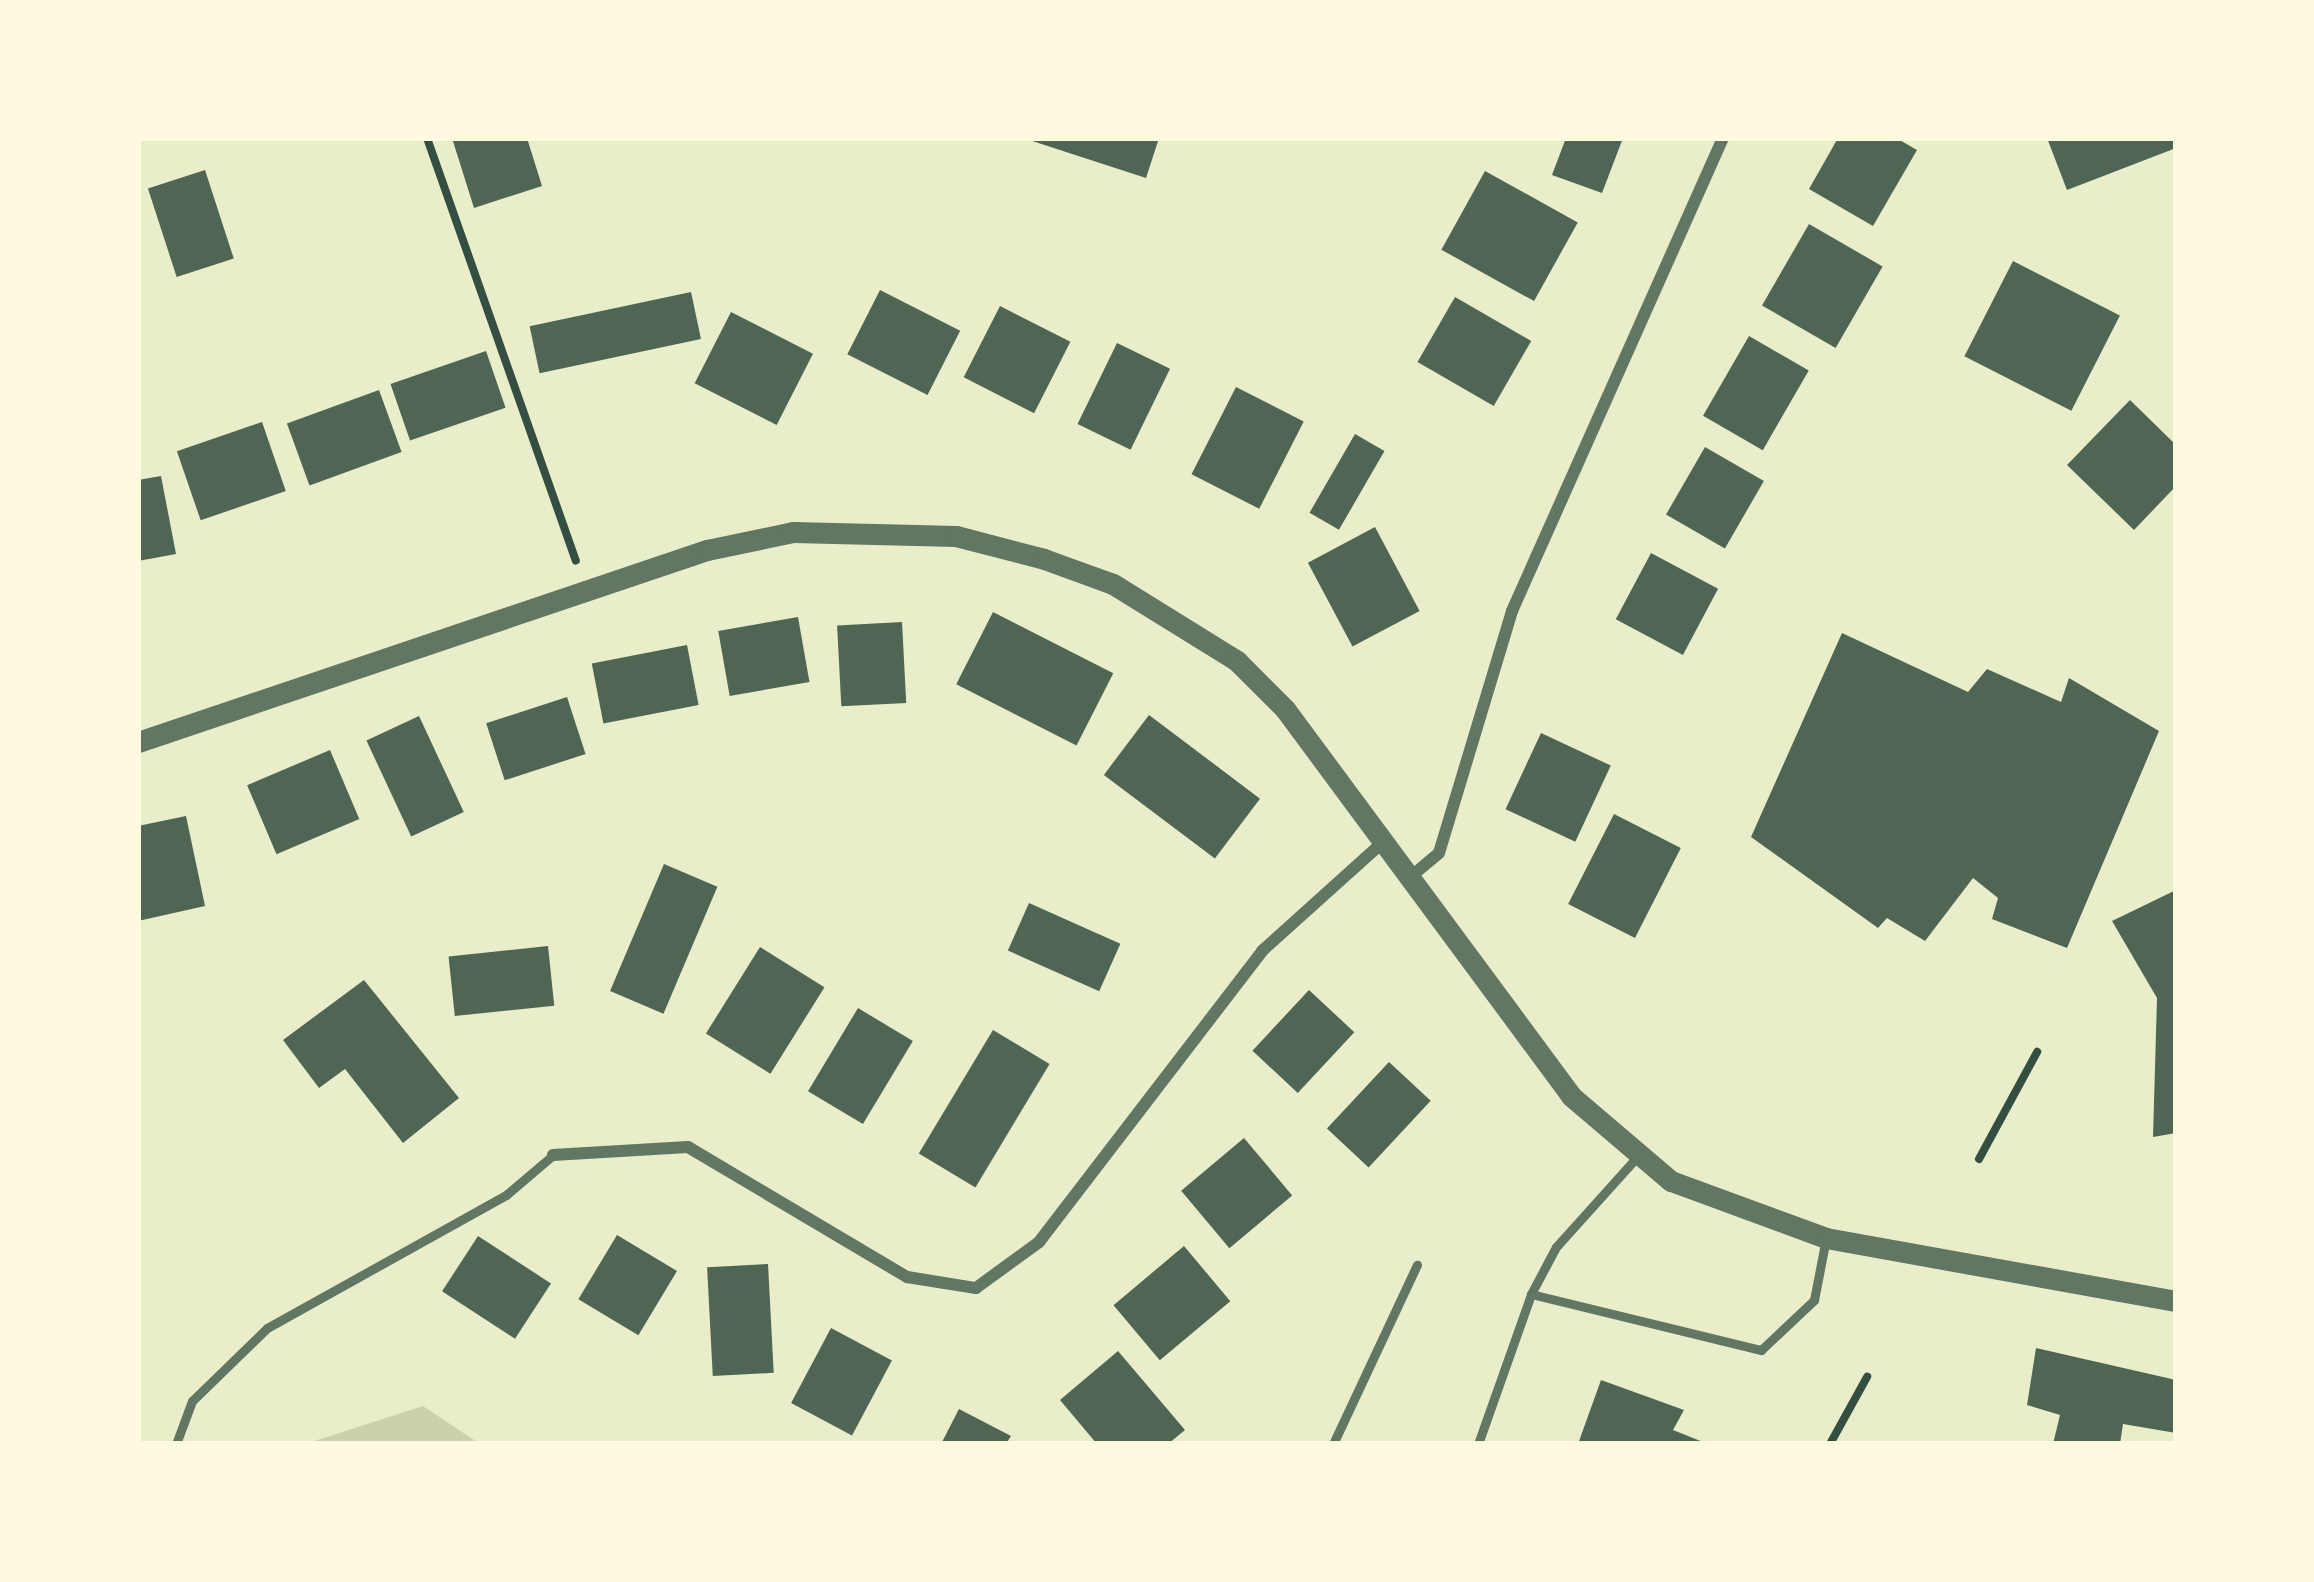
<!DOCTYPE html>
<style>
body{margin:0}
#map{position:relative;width:2314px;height:1582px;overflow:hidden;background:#e9edc9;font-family:Cabin,sans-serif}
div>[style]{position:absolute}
.green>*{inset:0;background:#cad2ad}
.building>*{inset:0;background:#4f6655;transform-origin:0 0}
.path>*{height:8px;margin:-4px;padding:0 4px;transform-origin:4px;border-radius:4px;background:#344e41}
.service>*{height:9px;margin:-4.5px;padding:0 4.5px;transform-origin:4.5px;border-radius:4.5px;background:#617663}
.minor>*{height:12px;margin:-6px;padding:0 6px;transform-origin:6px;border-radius:6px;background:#617663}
.tertiary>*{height:21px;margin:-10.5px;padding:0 10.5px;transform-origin:10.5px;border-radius:10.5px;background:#617663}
span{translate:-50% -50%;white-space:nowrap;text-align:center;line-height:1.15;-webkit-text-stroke:10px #fefae0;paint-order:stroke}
.frame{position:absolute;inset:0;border:141px solid #fefae0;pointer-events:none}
</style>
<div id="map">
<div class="green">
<div style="clip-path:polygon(423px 1406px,480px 1444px,305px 1444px)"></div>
</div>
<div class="building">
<div style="clip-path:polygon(452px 138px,527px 138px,542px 186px,474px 208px)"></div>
<div style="clip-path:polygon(1023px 138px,1159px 138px,1146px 178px)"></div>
<div style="clip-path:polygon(1566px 138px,1623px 138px,1602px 193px,1552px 175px)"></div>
<div style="clip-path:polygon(1838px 138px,1896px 138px,1917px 150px,1873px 226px,1809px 189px)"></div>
<div style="clip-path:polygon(2047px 138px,2176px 138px,2176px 148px,2067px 190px)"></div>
<div style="left:205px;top:170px;width:93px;height:60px;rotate:72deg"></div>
<div style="left:1485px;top:171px;width:106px;height:90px;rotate:29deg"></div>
<div style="left:1809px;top:224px;width:85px;height:94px;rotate:30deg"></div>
<div style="left:2013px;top:261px;width:120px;height:107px;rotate:27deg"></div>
<div style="left:880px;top:290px;width:90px;height:72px;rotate:27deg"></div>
<div style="left:691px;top:292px;width:48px;height:165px;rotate:78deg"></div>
<div style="left:1455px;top:297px;width:88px;height:75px;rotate:30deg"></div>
<div style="left:1000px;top:306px;width:79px;height:80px;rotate:27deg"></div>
<div style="left:731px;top:312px;width:92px;height:80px;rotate:27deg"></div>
<div style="left:1749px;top:336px;width:69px;height:92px;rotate:30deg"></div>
<div style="left:1117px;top:343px;width:59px;height:90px;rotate:26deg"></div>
<div style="left:486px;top:351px;width:60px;height:101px;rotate:71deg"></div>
<div style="left:1236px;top:387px;width:76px;height:98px;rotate:27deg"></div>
<div style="left:379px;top:390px;width:66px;height:98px;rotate:70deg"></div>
<div style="clip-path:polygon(2130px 400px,2176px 445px,2176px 486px,2134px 530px,2067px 465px)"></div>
<div style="left:262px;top:422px;width:73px;height:90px;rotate:71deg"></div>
<div style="left:1355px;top:434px;width:34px;height:91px;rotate:30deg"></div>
<div style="left:1705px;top:447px;width:68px;height:78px;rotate:30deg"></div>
<div style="clip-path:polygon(161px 476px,176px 554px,138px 561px,138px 480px)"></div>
<div style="left:1375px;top:527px;width:95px;height:76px;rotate:62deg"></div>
<div style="left:1651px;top:553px;width:76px;height:75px;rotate:28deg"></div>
<div style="left:993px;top:612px;width:135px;height:81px;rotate:27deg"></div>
<div style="left:798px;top:617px;width:66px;height:81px;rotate:80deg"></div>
<div style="left:902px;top:622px;width:81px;height:65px;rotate:87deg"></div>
<div style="clip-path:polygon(1842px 633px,1968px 692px,1987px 669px,2061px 702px,2069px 678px,2159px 731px,2067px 948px,1992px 919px,1998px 898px,1973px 878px,1925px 941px,1887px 918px,1878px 928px,1751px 837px)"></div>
<div style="left:687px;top:645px;width:61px;height:97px;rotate:79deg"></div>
<div style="left:567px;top:697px;width:60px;height:85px;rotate:72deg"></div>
<div style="left:1149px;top:715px;width:139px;height:75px;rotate:37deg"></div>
<div style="left:419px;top:716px;width:106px;height:58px;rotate:65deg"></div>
<div style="left:1541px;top:733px;width:77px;height:84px;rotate:25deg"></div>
<div style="left:330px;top:750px;width:75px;height:90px;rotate:67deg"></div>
<div style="left:1614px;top:814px;width:75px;height:101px;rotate:27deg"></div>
<div style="clip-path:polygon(186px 816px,205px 906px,138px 921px,138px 826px)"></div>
<div style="left:664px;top:864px;width:58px;height:138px;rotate:23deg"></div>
<div style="clip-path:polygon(2176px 890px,2176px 1133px,2153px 1137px,2157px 998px,2112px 921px)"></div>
<div style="left:1029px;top:903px;width:100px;height:52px;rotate:24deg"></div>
<div style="left:548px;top:946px;width:60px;height:100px;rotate:84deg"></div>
<div style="left:760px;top:947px;width:76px;height:102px;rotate:32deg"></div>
<div style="clip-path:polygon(364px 980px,459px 1098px,403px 1143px,345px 1069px,319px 1088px,283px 1040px)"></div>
<div style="left:1309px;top:990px;width:62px;height:83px;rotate:43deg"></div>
<div style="left:858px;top:1008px;width:64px;height:97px;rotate:31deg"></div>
<div style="left:993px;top:1030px;width:66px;height:144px;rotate:31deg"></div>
<div style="left:1389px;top:1062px;width:57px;height:91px;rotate:43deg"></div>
<div style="left:1244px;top:1138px;width:75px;height:82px;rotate:50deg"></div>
<div style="left:617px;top:1235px;width:70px;height:75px;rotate:31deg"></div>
<div style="left:478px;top:1236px;width:87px;height:66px;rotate:33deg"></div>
<div style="left:1184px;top:1246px;width:72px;height:92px;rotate:50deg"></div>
<div style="left:768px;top:1264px;width:109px;height:61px;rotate:87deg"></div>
<div style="left:831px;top:1328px;width:69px;height:85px;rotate:28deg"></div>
<div style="clip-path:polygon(2036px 1348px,2176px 1380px,2176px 1433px,2123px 1424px,2120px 1444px,2053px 1444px,2060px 1415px,2027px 1405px)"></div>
<div style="clip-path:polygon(1118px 1351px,1185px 1430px,1168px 1444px,1097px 1444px,1060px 1400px)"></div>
<div style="clip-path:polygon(1601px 1380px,1684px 1410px,1673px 1430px,1708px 1444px,1578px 1444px)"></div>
<div style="clip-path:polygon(959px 1409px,1011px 1436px,1006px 1444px,941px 1444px)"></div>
</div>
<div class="path">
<div style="left:427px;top:138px;width:448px;rotate:70.6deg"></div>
<div style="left:1979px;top:1159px;width:122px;rotate:-61.5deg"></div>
<div style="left:1830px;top:1444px;width:77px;rotate:-61.1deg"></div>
</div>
<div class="service">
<div style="left:1531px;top:1294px;width:53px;rotate:-62deg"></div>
<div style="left:1556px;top:1247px;width:121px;rotate:-48deg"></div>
<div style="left:176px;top:1444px;width:46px;rotate:-69.6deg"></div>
<div style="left:192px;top:1401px;width:105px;rotate:-44.2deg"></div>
<div style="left:267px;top:1328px;width:274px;rotate:-29.1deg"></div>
<div style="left:506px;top:1195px;width:62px;rotate:-40.4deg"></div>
<div style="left:1333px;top:1444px;width:198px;rotate:-64.9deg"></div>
<div style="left:1478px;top:1444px;width:159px;rotate:-70.5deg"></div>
<div style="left:1531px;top:1294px;width:237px;rotate:13.7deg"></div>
<div style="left:1761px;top:1350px;width:73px;rotate:-43.3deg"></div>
<div style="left:1814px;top:1300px;width:63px;rotate:-79deg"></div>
</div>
<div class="minor">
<div style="left:1408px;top:879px;width:40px;rotate:-40deg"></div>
<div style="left:1439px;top:853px;width:253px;rotate:-73.2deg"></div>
<div style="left:1512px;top:611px;width:518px;rotate:-65.96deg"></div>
<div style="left:553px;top:1155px;width:135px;rotate:-3.4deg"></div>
<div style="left:688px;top:1147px;width:255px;rotate:30.7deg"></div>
<div style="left:907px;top:1277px;width:70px;rotate:9.1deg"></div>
<div style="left:976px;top:1288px;width:78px;rotate:-36.1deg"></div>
<div style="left:1039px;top:1242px;width:367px;rotate:-52.5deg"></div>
<div style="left:1262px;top:951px;width:161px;rotate:-42deg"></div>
</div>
<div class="tertiary">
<div style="left:138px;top:742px;width:601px;rotate:-18.65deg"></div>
<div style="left:707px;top:550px;width:88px;rotate:-11.8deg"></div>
<div style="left:793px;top:532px;width:163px;rotate:1.4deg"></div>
<div style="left:956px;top:536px;width:91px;rotate:14.6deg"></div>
<div style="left:1044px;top:559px;width:73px;rotate:19.9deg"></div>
<div style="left:1113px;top:584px;width:146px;rotate:31.8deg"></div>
<div style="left:1237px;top:661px;width:68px;rotate:45deg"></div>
<div style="left:1285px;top:709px;width:481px;rotate:53.5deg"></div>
<div style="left:1571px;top:1096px;width:131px;rotate:40.4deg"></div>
<div style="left:1671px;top:1181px;width:165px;rotate:20.2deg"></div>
<div style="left:1826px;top:1238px;width:356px;rotate:10.2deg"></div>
</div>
<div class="frame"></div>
</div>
